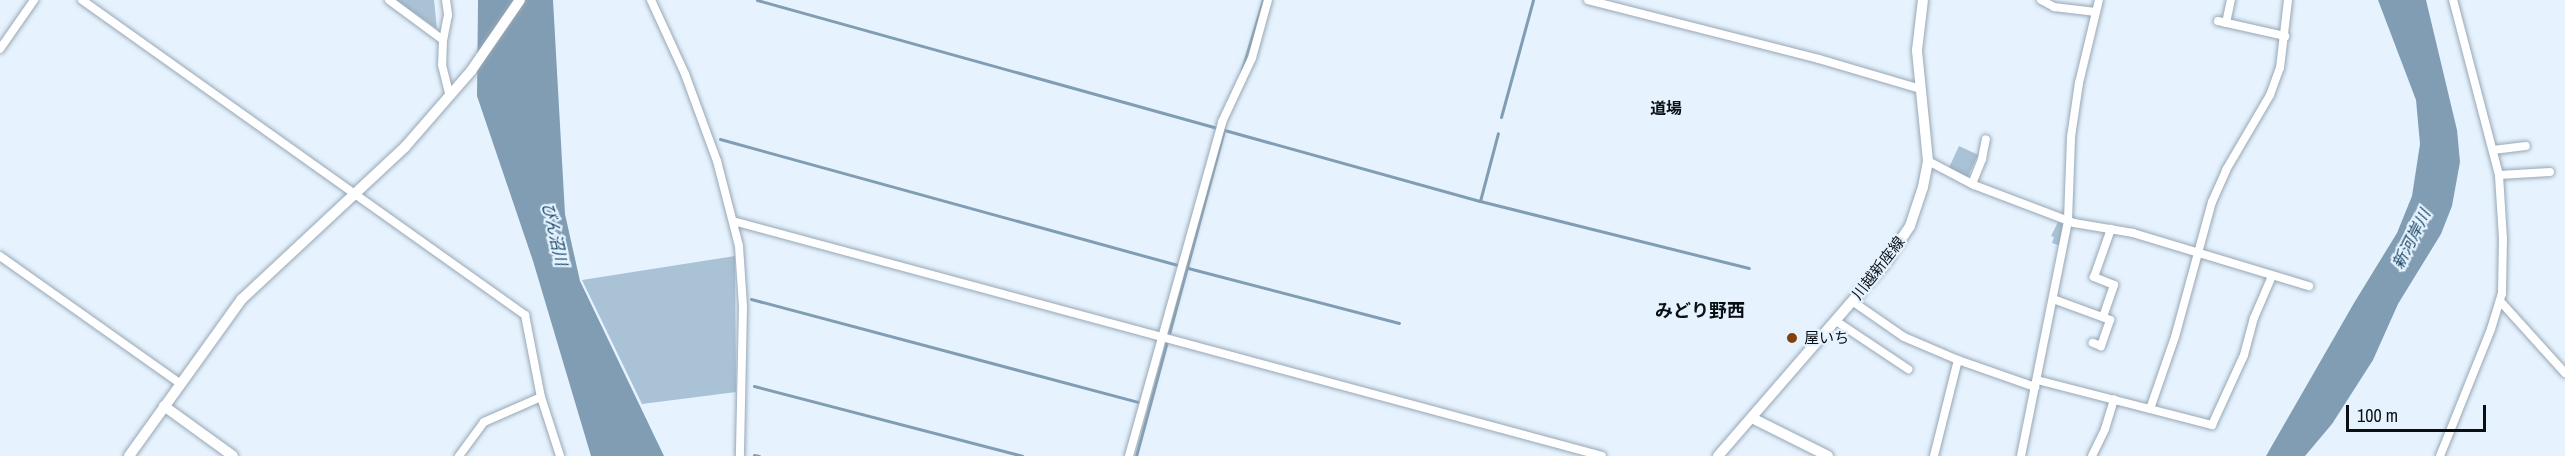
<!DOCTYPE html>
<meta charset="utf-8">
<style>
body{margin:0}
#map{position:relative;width:2565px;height:456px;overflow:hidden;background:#e6f3ff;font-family:"Archivo Narrow","Noto Sans JP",sans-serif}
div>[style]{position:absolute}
.green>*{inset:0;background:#a9c2d5;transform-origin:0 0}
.water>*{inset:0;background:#819db3}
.stream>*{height:3px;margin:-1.5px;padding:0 1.5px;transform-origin:1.5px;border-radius:1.5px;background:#819db3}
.roads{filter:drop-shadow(0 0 2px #98a7b4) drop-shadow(0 0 2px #98a7b4)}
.street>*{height:8px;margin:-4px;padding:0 4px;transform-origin:4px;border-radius:4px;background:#fff}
.secondary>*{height:10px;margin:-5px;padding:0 5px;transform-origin:5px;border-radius:5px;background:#fff}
.dots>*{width:16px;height:16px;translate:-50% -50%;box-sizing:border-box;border:3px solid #e6f3ff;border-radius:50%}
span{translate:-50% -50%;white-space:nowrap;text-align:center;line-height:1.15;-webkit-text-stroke:4.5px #e6f3ff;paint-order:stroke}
.street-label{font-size:15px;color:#0a0f14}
.poi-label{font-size:15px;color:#0a0f14}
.left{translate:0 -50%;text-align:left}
.neighbourhood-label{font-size:16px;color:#0a0f14;font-weight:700}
.water-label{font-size:16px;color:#144465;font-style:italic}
.quarter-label{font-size:18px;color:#0a0f14;font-weight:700}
.scale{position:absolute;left:2346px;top:405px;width:140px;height:27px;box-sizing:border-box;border:3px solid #0a0f14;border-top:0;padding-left:8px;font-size:18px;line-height:21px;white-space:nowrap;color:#0a0f14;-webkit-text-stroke:4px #e6f3ff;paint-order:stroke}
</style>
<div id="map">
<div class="green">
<div style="clip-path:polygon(396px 0,434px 0,437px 29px)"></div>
<div style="left:1959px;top:146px;width:21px;height:25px;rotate:25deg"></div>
<div style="clip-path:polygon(2058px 222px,2064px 224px,2061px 246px,2052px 243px,2054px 237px,2051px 236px)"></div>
<div style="clip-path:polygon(735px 256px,736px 392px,642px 404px,582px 280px)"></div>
</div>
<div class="water">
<div style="clip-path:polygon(478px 0,553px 0,565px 214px,580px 281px,664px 456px,591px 456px,533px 261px,477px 96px)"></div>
<div style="clip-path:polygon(2378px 0,2426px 0,2457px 130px,2460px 162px,2452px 206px,2441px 234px,2398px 304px,2373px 360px,2332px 424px,2305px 456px,2266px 456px,2354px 303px,2397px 233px,2412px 196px,2420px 144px,2416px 100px)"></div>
</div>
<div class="stream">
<div style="left:757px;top:0;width:750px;rotate:15.54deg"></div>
<div style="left:1480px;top:201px;width:277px;rotate:14deg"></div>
<div style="left:1241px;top:73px;width:76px;rotate:-73.2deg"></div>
<div style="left:1501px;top:117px;width:121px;rotate:-74.7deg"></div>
<div style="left:720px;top:139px;width:485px;rotate:15.4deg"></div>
<div style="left:1188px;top:268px;width:218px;rotate:14.6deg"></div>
<div style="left:1480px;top:201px;width:70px;rotate:-75.2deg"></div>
<div style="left:751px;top:299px;width:406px;rotate:14.9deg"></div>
<div style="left:754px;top:386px;width:277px;rotate:14.6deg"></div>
<div style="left:754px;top:455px;width:5px;rotate:11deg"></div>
<div style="left:1136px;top:456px;width:335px;rotate:-74.9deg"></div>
</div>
<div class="roads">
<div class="street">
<div style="left:82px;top:0;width:544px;rotate:35.42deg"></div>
<div style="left:525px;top:315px;width:84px;rotate:79deg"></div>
<div style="left:541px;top:397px;width:62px;rotate:72.1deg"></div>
<div style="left:389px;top:0;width:67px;rotate:36.5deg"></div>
<div style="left:446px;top:0;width:15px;rotate:82deg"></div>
<div style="left:448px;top:15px;width:25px;rotate:101deg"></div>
<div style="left:443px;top:40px;width:25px;rotate:92deg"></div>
<div style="left:442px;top:65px;width:32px;rotate:76deg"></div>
<div style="left:651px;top:0;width:81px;rotate:65.3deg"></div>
<div style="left:685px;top:74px;width:93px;rotate:69.8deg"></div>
<div style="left:717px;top:161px;width:88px;rotate:75.5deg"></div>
<div style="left:739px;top:246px;width:61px;rotate:86.2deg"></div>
<div style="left:743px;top:307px;width:149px;rotate:91.2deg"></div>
<div style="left:1588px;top:0;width:238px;rotate:14.3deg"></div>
<div style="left:1819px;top:59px;width:105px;rotate:16.5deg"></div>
<div style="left:2041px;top:0;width:15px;rotate:28deg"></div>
<div style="left:2054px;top:7px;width:42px;rotate:6.8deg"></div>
<div style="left:2218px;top:21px;width:69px;rotate:12.6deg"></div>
<div style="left:2226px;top:23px;width:24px;rotate:-78deg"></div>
<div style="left:0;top:49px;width:60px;rotate:-55.2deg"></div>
<div style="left:2493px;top:150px;width:33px;rotate:-7deg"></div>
<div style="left:1928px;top:161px;width:52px;rotate:27.6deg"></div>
<div style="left:1974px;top:185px;width:107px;rotate:20.8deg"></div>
<div style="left:2074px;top:223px;width:60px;rotate:9.6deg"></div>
<div style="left:2133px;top:233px;width:184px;rotate:16.8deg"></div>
<div style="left:2499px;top:175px;width:51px;rotate:-3.4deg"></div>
<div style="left:1972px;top:184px;width:27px;rotate:-68deg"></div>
<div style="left:1982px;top:159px;width:20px;rotate:-79deg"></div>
<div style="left:733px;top:221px;width:900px;rotate:15.13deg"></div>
<div style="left:0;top:256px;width:222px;rotate:35.3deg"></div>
<div style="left:2053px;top:299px;width:61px;rotate:20.2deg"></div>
<div style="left:2110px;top:320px;width:28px;rotate:109deg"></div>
<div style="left:2101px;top:346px;width:9px;rotate:-159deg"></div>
<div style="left:1852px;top:301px;width:63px;rotate:34.7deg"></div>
<div style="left:1904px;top:337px;width:59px;rotate:23.1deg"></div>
<div style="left:1958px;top:360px;width:82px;rotate:19.3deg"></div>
<div style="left:2500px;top:301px;width:97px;rotate:47.9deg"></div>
<div style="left:2103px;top:317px;width:34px;rotate:-71deg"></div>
<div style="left:2114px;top:285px;width:22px;rotate:-158deg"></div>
<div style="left:2094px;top:277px;width:51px;rotate:-70.5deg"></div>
<div style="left:1836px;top:321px;width:87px;rotate:33.7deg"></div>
<div style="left:2037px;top:380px;width:181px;rotate:14.4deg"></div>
<div style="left:2212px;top:425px;width:77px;rotate:-65.4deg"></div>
<div style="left:2244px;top:355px;width:38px;rotate:-75deg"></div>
<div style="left:2254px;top:318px;width:46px;rotate:-66.8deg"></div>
<div style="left:2150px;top:409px;width:76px;rotate:-70.9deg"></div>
<div style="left:2175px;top:337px;width:140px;rotate:-74.7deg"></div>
<div style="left:2212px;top:202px;width:35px;rotate:-66deg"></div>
<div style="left:2226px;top:170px;width:87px;rotate:-59.6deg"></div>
<div style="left:2270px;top:95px;width:29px;rotate:-70deg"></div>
<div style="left:2280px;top:68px;width:68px;rotate:-83.3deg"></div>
<div style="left:459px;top:456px;width:42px;rotate:-53.7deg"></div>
<div style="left:484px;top:422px;width:62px;rotate:-23.7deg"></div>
<div style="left:1129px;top:456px;width:347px;rotate:-74.4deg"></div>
<div style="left:1222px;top:122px;width:71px;rotate:-64.9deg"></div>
<div style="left:1252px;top:58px;width:60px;rotate:-74.6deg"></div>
<div style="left:1934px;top:456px;width:99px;rotate:-76deg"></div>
<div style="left:2021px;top:456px;width:241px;rotate:-78.7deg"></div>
<div style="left:2068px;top:220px;width:83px;rotate:-87.9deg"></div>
<div style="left:2071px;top:137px;width:55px;rotate:-81.6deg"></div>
<div style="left:2079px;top:83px;width:85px;rotate:-76.5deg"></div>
<div style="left:2092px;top:456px;width:30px;rotate:-64deg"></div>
<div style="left:2105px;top:429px;width:31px;rotate:-73deg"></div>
<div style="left:2440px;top:456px;width:137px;rotate:-68.1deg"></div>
<div style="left:2491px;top:329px;width:37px;rotate:-73deg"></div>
<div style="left:2502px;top:294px;width:55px;rotate:-89deg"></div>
<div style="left:2503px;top:239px;width:64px;rotate:-93.6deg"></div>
<div style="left:2499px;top:175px;width:181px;rotate:-104.7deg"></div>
</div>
<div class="secondary">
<div style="left:164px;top:406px;width:85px;rotate:35.9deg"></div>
<div style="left:1752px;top:418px;width:85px;rotate:26.6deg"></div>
<div style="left:129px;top:456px;width:193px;rotate:-54.3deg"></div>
<div style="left:242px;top:299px;width:223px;rotate:-43deg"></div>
<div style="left:405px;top:147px;width:101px;rotate:-49deg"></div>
<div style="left:471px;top:71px;width:86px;rotate:-55.4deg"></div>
<div style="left:1718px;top:456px;width:257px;rotate:-49.1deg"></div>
<div style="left:1886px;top:262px;width:43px;rotate:-56.3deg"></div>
<div style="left:1910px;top:226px;width:41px;rotate:-71.6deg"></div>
<div style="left:1923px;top:187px;width:26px;rotate:-79deg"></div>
<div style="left:1928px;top:161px;width:112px;rotate:-95.7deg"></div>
<div style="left:1917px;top:50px;width:50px;rotate:-83.2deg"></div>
</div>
</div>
<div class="dots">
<div style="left:1792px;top:338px;background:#82410b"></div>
</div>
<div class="street-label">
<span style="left:1878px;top:268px;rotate:-52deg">川越新座線</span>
</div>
<div class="poi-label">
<span class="left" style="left:1804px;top:338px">屋いち</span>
</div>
<div class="neighbourhood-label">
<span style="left:1666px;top:108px">道場</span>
</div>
<div class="water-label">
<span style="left:555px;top:234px;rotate:77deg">びん沼川</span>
<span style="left:2411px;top:239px;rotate:-63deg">新河岸川</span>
</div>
<div class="quarter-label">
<span style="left:1700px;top:311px">みどり野西</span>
</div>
<div class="scale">100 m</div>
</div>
